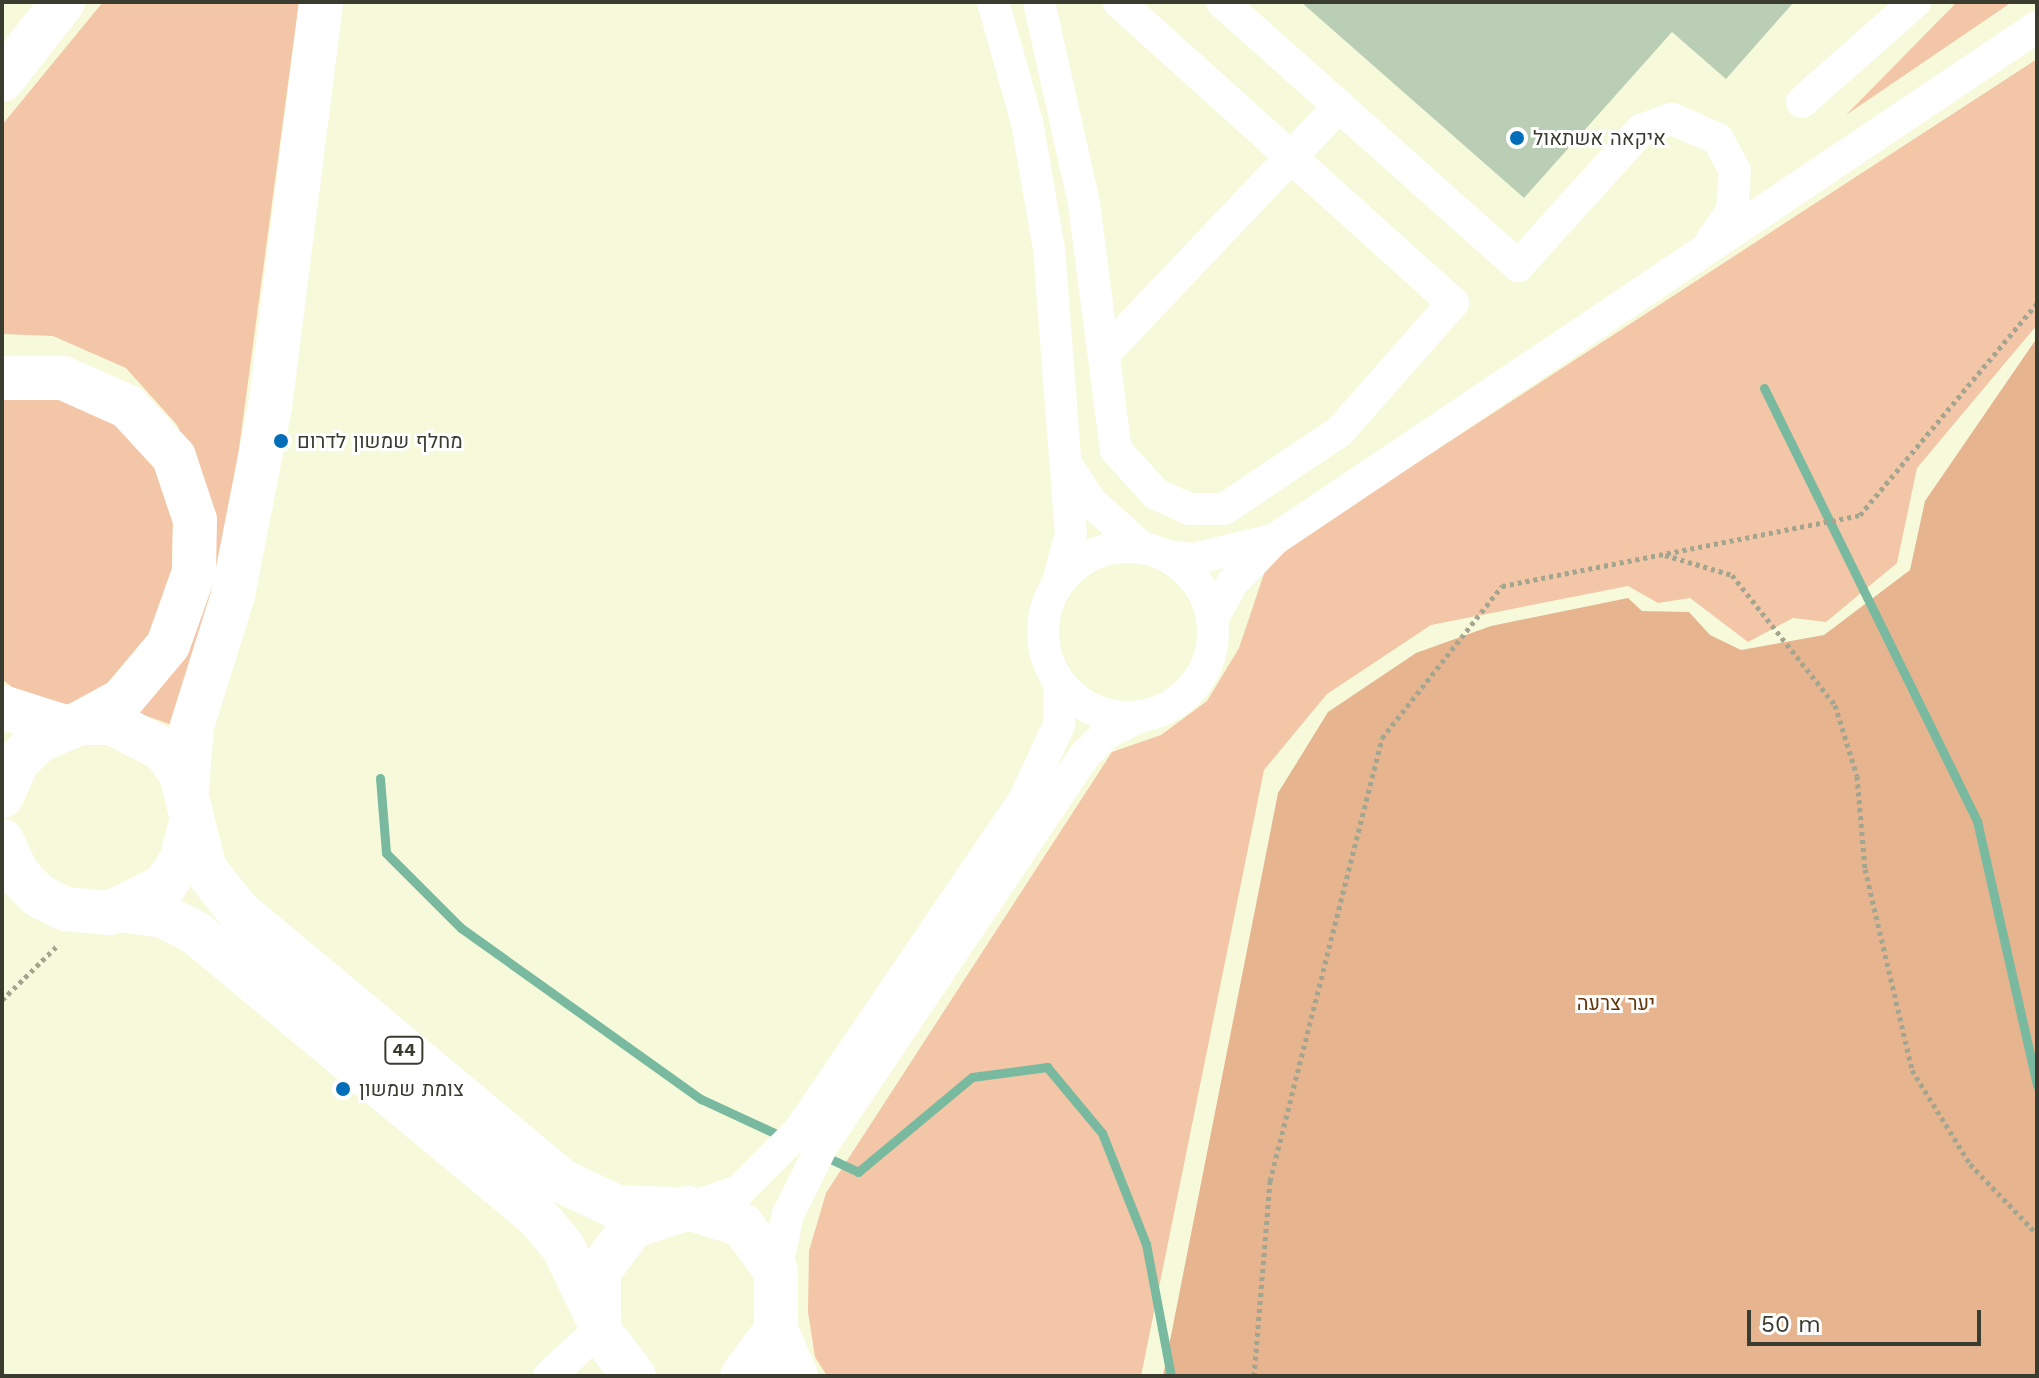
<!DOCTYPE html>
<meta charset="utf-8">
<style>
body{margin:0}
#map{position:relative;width:2039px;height:1378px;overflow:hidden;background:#f6fadb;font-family:"Work Sans",Heebo,sans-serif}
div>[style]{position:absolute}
.green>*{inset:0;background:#f2c6a6}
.forest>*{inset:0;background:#e6b590}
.stream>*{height:9px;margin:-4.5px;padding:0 4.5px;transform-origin:4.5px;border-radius:4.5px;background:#79b9a0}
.building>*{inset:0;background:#b9ceb4}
.path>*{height:5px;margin-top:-2.5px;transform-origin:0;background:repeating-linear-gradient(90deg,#a3a58f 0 4px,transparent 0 8px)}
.minor>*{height:32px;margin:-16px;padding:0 16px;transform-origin:16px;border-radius:16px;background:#fff}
.minor>.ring{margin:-16px;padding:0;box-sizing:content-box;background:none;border:32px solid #fff;border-radius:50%}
.highway>*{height:44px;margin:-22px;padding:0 22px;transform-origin:22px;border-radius:22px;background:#fff}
.dots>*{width:22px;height:22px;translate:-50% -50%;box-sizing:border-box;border:4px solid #fff;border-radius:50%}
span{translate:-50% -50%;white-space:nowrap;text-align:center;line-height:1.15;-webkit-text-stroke:6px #fff;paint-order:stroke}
.shield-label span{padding:2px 6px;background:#fff;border:2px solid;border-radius:6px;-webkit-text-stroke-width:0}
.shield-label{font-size:18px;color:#3b3c30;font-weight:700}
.poi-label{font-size:20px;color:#3b3c30}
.left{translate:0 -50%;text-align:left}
.park-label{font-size:20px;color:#633508}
.frame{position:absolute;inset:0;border:4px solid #3b3c30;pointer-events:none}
.scale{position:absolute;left:1747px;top:1310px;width:234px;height:36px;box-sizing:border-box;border:4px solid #3b3c30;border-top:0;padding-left:10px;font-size:24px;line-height:28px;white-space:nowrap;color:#3b3c30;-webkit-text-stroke:6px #fff;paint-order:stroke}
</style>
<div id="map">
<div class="green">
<div style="clip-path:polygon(103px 2px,299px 2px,230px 516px,178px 727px,132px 711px,158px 686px,192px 458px,177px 425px,126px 368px,53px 336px,2px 334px,2px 125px)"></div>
<div style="clip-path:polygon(1956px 2px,2012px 2px,1846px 115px,1953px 6px)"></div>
<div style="clip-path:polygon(2037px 59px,2037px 325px,1917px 468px,1897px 563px,1826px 622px,1793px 618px,1748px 642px,1690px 598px,1658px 603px,1628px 586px,1431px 625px,1327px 694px,1264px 770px,1141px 1376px,827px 1376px,815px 1357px,808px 1312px,809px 1251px,826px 1193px,1112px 752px,1161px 735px,1207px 701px,1239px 648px,1269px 559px)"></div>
<div style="clip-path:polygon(56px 397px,114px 422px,154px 467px,173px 523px,172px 569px,149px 635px,107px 685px,70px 705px,23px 696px,2px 679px,2px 398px)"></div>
</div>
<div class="forest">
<div style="clip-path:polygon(2037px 338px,2037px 1376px,1163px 1376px,1278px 793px,1328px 712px,1416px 653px,1491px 626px,1628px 598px,1642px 611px,1689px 612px,1710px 635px,1741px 650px,1824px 635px,1910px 570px,1925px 501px)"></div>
</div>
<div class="stream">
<div style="left:1764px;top:388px;width:483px;rotate:63.8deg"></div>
<div style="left:1977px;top:821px;width:271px;rotate:77.2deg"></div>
<div style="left:380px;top:778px;width:75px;rotate:85.4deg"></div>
<div style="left:386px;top:853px;width:106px;rotate:45deg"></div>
<div style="left:461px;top:928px;width:295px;rotate:35.5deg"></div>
<div style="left:701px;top:1099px;width:90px;rotate:24.9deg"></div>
<div style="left:822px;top:1155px;width:40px;rotate:25deg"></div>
<div style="left:858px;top:1172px;width:148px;rotate:-39.8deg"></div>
<div style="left:972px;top:1077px;width:76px;rotate:-7.6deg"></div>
<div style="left:1047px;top:1067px;width:86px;rotate:50.2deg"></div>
<div style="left:1102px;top:1133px;width:119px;rotate:68.4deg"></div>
<div style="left:1146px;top:1244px;width:134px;rotate:79.3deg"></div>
</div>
<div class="building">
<div style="clip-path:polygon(1301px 2px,1794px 2px,1726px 79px,1672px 32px,1524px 198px)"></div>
</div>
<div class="path">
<div style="left:1665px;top:555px;width:70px;rotate:16.6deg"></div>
<div style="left:1732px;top:575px;width:166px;rotate:51.6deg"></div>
<div style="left:1835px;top:705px;width:74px;rotate:72.8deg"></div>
<div style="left:1857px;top:776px;width:93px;rotate:85.1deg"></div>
<div style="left:1865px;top:869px;width:206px;rotate:76.8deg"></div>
<div style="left:1912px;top:1070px;width:110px;rotate:58.3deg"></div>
<div style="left:1970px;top:1164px;width:97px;rotate:46.3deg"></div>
<div style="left:2px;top:1000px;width:80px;rotate:-44.5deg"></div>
<div style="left:1254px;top:1376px;width:196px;rotate:-85.3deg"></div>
<div style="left:1270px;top:1181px;width:457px;rotate:-75.8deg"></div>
<div style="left:1382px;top:738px;width:194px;rotate:-51.7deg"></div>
<div style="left:1502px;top:586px;width:365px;rotate:-11.2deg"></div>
<div style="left:1860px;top:515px;width:276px;rotate:-50.1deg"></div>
</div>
<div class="minor">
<div style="left:993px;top:2px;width:125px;rotate:74.2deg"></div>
<div style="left:1027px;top:122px;width:129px;rotate:80.2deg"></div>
<div style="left:1049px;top:249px;width:285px;rotate:85.6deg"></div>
<div style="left:1071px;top:533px;width:51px;rotate:104.9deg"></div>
<div style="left:1039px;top:2px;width:207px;rotate:77.4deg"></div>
<div style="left:1084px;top:204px;width:248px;rotate:82.6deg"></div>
<div style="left:1116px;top:450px;width:59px;rotate:47.7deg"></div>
<div style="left:1156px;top:494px;width:37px;rotate:24deg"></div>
<div style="left:1190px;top:509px;width:34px"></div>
<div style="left:1224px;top:509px;width:140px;rotate:-33.9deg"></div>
<div style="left:1340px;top:431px;width:171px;rotate:-48.6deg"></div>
<div style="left:1453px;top:303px;width:450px;rotate:-138deg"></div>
<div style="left:1222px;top:2px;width:397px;rotate:41.7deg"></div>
<div style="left:1518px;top:266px;width:183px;rotate:-47.9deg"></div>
<div style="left:1641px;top:130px;width:33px;rotate:-20deg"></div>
<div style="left:1672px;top:119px;width:50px;rotate:23.5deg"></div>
<div style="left:1718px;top:139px;width:36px;rotate:62deg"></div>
<div style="left:1735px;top:171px;width:40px;rotate:94.3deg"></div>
<div style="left:1732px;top:211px;width:35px;rotate:125deg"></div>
<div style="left:1802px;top:102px;width:151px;rotate:-41.5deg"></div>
<div style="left:1104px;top:354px;width:342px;rotate:-46.5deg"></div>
<div style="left:1067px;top:465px;width:43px;rotate:57.4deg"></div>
<div style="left:1090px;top:501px;width:70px;rotate:42.1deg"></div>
<div class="ring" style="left:1043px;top:547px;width:138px;height:138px"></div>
<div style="left:1167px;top:556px;width:26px;rotate:7deg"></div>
<div style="left:1193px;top:559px;width:77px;rotate:-13.5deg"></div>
<div style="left:1212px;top:620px;width:42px;rotate:-61.6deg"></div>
<div style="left:1232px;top:583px;width:62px;rotate:-45.7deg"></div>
<div style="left:1275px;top:539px;width:918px;rotate:-33.9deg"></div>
<div style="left:688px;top:1208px;width:54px;rotate:-18.4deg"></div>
<div style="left:739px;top:1191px;width:85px;rotate:-45deg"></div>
<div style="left:799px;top:1131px;width:402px;rotate:-55.8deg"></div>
<div style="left:1025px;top:798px;width:81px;rotate:-65deg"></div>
<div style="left:1059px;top:725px;width:42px;rotate:-90deg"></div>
<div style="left:776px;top:1271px;width:58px;rotate:-78.1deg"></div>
<div style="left:788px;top:1214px;width:76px;rotate:-63.4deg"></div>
<div style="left:822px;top:1146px;width:470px;rotate:-56.1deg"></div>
<div style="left:1084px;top:756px;width:33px;rotate:-45deg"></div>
<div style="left:1107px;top:733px;width:38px;rotate:-27deg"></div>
<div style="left:549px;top:1376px;width:68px;rotate:-42.6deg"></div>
</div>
<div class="highway">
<div style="left:2px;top:80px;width:99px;rotate:-52deg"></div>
<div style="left:2px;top:378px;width:61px"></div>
<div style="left:63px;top:378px;width:71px;rotate:24deg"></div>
<div style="left:128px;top:407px;width:68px;rotate:47.4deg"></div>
<div style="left:174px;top:457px;width:66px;rotate:71.6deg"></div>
<div style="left:195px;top:520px;width:52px;rotate:91.1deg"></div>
<div style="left:194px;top:572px;width:77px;rotate:109.6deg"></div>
<div style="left:168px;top:645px;width:72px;rotate:129.9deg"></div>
<div style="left:122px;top:700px;width:48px;rotate:151.3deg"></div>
<div style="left:2px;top:707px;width:66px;rotate:17.6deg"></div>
<div style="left:187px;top:788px;width:62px;rotate:-85.4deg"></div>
<div style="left:192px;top:726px;width:137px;rotate:-72.6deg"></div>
<div style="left:233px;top:595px;width:192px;rotate:-78.9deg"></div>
<div style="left:270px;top:407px;width:408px;rotate:-82.8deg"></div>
<div style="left:2px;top:796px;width:37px;rotate:-66deg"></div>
<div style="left:17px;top:762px;width:30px;rotate:-45deg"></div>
<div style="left:38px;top:741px;width:46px;rotate:-23.2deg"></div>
<div style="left:80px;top:723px;width:32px"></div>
<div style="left:112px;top:723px;width:59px;rotate:27.4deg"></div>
<div style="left:164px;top:750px;width:29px;rotate:55deg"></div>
<div style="left:181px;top:774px;width:45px;rotate:76deg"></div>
<div style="left:192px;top:818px;width:44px;rotate:104.3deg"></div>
<div style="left:181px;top:861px;width:30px;rotate:124deg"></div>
<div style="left:164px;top:886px;width:60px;rotate:153.4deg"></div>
<div style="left:110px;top:913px;width:45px;rotate:-174.9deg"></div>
<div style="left:65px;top:909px;width:29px;rotate:-153deg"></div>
<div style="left:39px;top:896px;width:30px;rotate:-135deg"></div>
<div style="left:18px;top:875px;width:38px;rotate:-115deg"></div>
<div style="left:192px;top:818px;width:53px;rotate:75.7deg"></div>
<div style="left:205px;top:869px;width:53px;rotate:51.8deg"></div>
<div style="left:238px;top:911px;width:422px;rotate:39.8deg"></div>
<div style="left:562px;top:1181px;width:61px;rotate:25.3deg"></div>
<div style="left:617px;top:1207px;width:56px;rotate:2deg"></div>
<div style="left:120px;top:910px;width:43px;rotate:7.9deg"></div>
<div style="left:163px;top:916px;width:37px;rotate:27deg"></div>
<div style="left:196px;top:933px;width:443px;rotate:39.7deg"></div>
<div style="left:537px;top:1216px;width:40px;rotate:50deg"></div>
<div style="left:563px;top:1247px;width:76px;rotate:64.1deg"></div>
<div style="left:776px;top:1330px;width:50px;rotate:66.5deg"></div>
<div style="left:634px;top:1376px;width:58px;rotate:-127.3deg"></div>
<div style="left:599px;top:1330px;width:59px;rotate:-90deg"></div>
<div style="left:599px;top:1271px;width:56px;rotate:-52.9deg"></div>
<div style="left:633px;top:1226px;width:58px;rotate:-18.1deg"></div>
<div style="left:688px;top:1208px;width:57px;rotate:17.5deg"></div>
<div style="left:742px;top:1225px;width:57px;rotate:53.5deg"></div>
<div style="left:776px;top:1271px;width:59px;rotate:90deg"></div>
<div style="left:776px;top:1330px;width:57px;rotate:126.5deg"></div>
</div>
<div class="dots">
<div style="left:1517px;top:138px;background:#026eb9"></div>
<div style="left:281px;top:441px;background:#026eb9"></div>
<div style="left:343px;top:1089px;background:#026eb9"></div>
</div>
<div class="shield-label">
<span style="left:404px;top:1050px">44</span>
</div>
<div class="poi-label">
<span class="left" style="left:1533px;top:138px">איקאה אשתאול</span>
<span class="left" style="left:297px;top:441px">מחלף שמשון לדרום</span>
<span class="left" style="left:359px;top:1089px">צומת שמשון</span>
</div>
<div class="park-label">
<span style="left:1616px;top:1003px">יער צרעה</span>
</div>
<div class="frame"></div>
<div class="scale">50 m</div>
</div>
